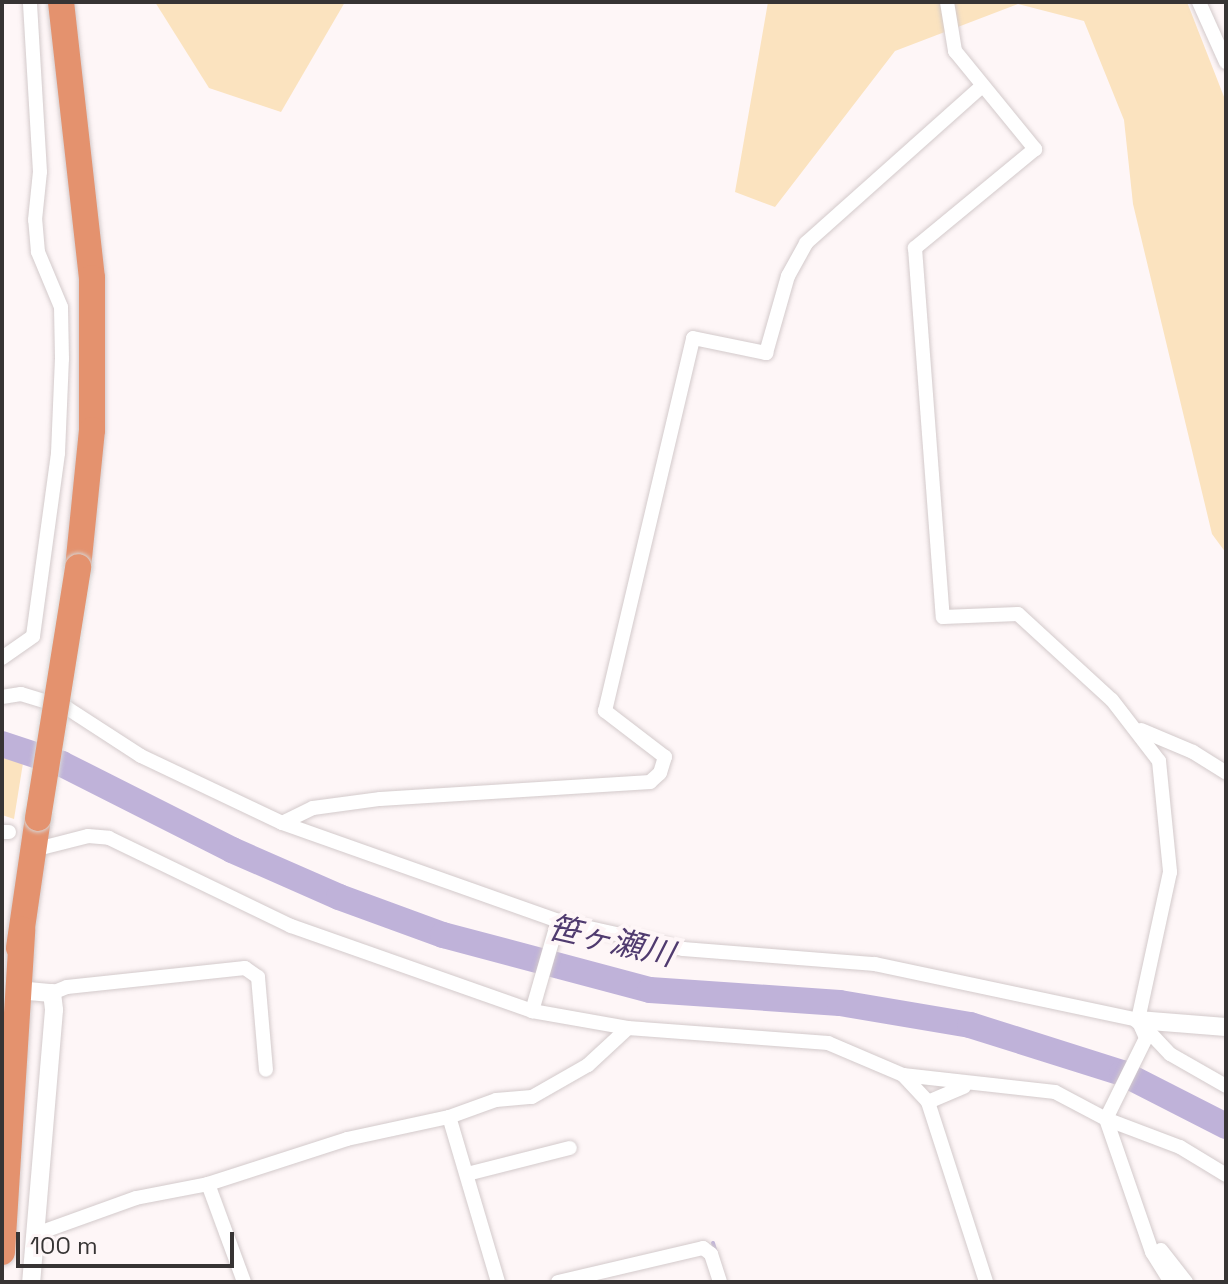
<!DOCTYPE html>
<meta charset="utf-8">
<style>
body{margin:0}
#map{position:relative;width:1228px;height:1284px;overflow:hidden;background:#fef6f7;font-family:"Space Grotesk","Noto Sans JP",sans-serif}
div>[style]{position:absolute}
.green>*{inset:0;background:#fbe3bf}
.stream>*{height:4px;margin:-2px;padding:0 2px;transform-origin:2px;border-radius:2px;background:#bfb2d9}
.river>*{height:26px;margin:-13px;padding:0 13px;transform-origin:13px;border-radius:13px;background:#bfb2d9}
.roads{filter:drop-shadow(0 0 2px #d3cacb) drop-shadow(0 0 2px #d3cacb)}
.minor>*{height:14px;margin:-7px;padding:0 7px;transform-origin:7px;border-radius:7px;background:#fff}
.tertiary>*{height:18px;margin:-9px;padding:0 9px;transform-origin:9px;border-radius:9px;background:#fff}
.motorway>*{height:26px;margin:-13px;padding:0 13px;transform-origin:13px;border-radius:13px;background:#e4926e}
.bridges{filter:drop-shadow(0 0 2px #d7d6d6) drop-shadow(0 0 2px #d7d6d6)}
.motorway-bridge>*{height:26px;margin:-13px;padding:0 13px;transform-origin:13px;border-radius:13px;background:#e4926e}
span{translate:-50% -50%;white-space:nowrap;text-align:center;line-height:1.15;-webkit-text-stroke:8px #fef6f7;paint-order:stroke}
.water-label{font-size:32px;color:#503b6f;font-style:italic}
.frame{position:absolute;inset:0;border:4px solid #373434;pointer-events:none}
.scale{position:absolute;left:16px;top:1232px;width:218px;height:36px;box-sizing:border-box;border:4px solid #373434;border-top:0;padding-left:10px;font-size:24px;line-height:28px;white-space:nowrap;color:#373434;-webkit-text-stroke:6px #fef6f7;paint-order:stroke}
</style>
<div id="map">
<div class="green">
<div style="clip-path:polygon(155px 2px,345px 2px,281px 112px,209px 88px)"></div>
<div style="clip-path:polygon(768px 2px,1187px 2px,1226px 102px,1226px 553px,1212px 534px,1133px 204px,1124px 120px,1084px 21px,1018px 4px,895px 51px,775px 207px,735px 192px)"></div>
<div style="clip-path:polygon(2px 753px,23px 763px,14px 819px,2px 815px)"></div>
</div>
<div class="stream">
<div style="left:713px;top:1243px;width:10px;rotate:73deg"></div>
</div>
<div class="river">
<div style="left:2px;top:744px;width:63px;rotate:18.4deg"></div>
<div style="left:62px;top:764px;width:191px;rotate:26.8deg"></div>
<div style="left:232px;top:850px;width:117px;rotate:23.7deg"></div>
<div style="left:339px;top:897px;width:111px;rotate:20.1deg"></div>
<div style="left:443px;top:935px;width:214px;rotate:14.9deg"></div>
<div style="left:650px;top:990px;width:190px;rotate:3.9deg"></div>
<div style="left:840px;top:1003px;width:132px;rotate:9.6deg"></div>
<div style="left:970px;top:1025px;width:159px;rotate:17.5deg"></div>
<div style="left:1122px;top:1073px;width:117px;rotate:27deg"></div>
</div>
<div class="roads">
<div class="minor">
<div style="left:947px;top:2px;width:50px;rotate:80.7deg"></div>
<div style="left:955px;top:51px;width:127px;rotate:50.8deg"></div>
<div style="left:1035px;top:149px;width:156px;rotate:140.5deg"></div>
<div style="left:915px;top:248px;width:370px;rotate:85.7deg"></div>
<div style="left:943px;top:617px;width:75px;rotate:-2.3deg"></div>
<div style="left:1018px;top:614px;width:127px;rotate:42.5deg"></div>
<div style="left:1112px;top:700px;width:77px;rotate:52.4deg"></div>
<div style="left:1159px;top:761px;width:112px;rotate:84.3deg"></div>
<div style="left:1170px;top:872px;width:151px;rotate:102.2deg"></div>
<div style="left:1138px;top:1020px;width:20px;rotate:66deg"></div>
<div style="left:1146px;top:1038px;width:90px;rotate:116.3deg"></div>
<div style="left:1106px;top:1119px;width:141px;rotate:70.9deg"></div>
<div style="left:1152px;top:1252px;width:36px;rotate:58deg"></div>
<div style="left:1199px;top:2px;width:66px;rotate:65.8deg"></div>
<div style="left:2px;top:658px;width:38px;rotate:-35deg"></div>
<div style="left:33px;top:636px;width:185px;rotate:-82.2deg"></div>
<div style="left:58px;top:453px;width:94px;rotate:-87.6deg"></div>
<div style="left:62px;top:359px;width:52px;rotate:-91.1deg"></div>
<div style="left:61px;top:307px;width:60px;rotate:-112.7deg"></div>
<div style="left:38px;top:252px;width:32px;rotate:-95deg"></div>
<div style="left:35px;top:220px;width:48px;rotate:-84.1deg"></div>
<div style="left:40px;top:172px;width:170px;rotate:-93.4deg"></div>
<div style="left:2px;top:697px;width:19px;rotate:-9deg"></div>
<div style="left:21px;top:694px;width:48px;rotate:16.9deg"></div>
<div style="left:67px;top:708px;width:88px;rotate:33deg"></div>
<div style="left:141px;top:756px;width:156px;rotate:25.4deg"></div>
<div style="left:282px;top:823px;width:293px;rotate:19.5deg"></div>
<div style="left:558px;top:921px;width:128px;rotate:12.6deg"></div>
<div style="left:683px;top:949px;width:193px;rotate:4.5deg"></div>
<div style="left:875px;top:964px;width:269px;rotate:12deg"></div>
<div style="left:1138px;top:1020px;width:47px;rotate:46.7deg"></div>
<div style="left:1170px;top:1054px;width:64px;rotate:29.7deg"></div>
<div style="left:1141px;top:730px;width:56px;rotate:22.9deg"></div>
<div style="left:1193px;top:752px;width:39px;rotate:32deg"></div>
<div style="left:282px;top:823px;width:34px;rotate:-26deg"></div>
<div style="left:313px;top:808px;width:68px;rotate:-7.7deg"></div>
<div style="left:380px;top:799px;width:271px;rotate:-3.6deg"></div>
<div style="left:650px;top:782px;width:13px;rotate:-42deg"></div>
<div style="left:660px;top:773px;width:17px;rotate:-73deg"></div>
<div style="left:665px;top:757px;width:76px;rotate:-142.5deg"></div>
<div style="left:605px;top:711px;width:383px;rotate:-76.7deg"></div>
<div style="left:693px;top:338px;width:75px;rotate:11.6deg"></div>
<div style="left:766px;top:353px;width:80px;rotate:-74.1deg"></div>
<div style="left:788px;top:276px;width:38px;rotate:-61deg"></div>
<div style="left:806px;top:243px;width:236px;rotate:-41.7deg"></div>
<div style="left:2px;top:832px;width:7px"></div>
<div style="left:45px;top:847px;width:44px;rotate:-14.3deg"></div>
<div style="left:88px;top:836px;width:21px;rotate:5deg"></div>
<div style="left:109px;top:838px;width:202px;rotate:25.8deg"></div>
<div style="left:291px;top:926px;width:256px;rotate:19.4deg"></div>
<div style="left:532px;top:1011px;width:97px;rotate:10deg"></div>
<div style="left:628px;top:1028px;width:201px;rotate:4.3deg"></div>
<div style="left:828px;top:1043px;width:82px;rotate:23.1deg"></div>
<div style="left:903px;top:1075px;width:153px;rotate:6.4deg"></div>
<div style="left:1055px;top:1092px;width:58px;rotate:27.9deg"></div>
<div style="left:1106px;top:1119px;width:79px;rotate:20.7deg"></div>
<div style="left:1180px;top:1147px;width:54px;rotate:31.3deg"></div>
<div style="left:52px;top:993px;width:16px;rotate:-22deg"></div>
<div style="left:67px;top:987px;width:179px;rotate:-6.1deg"></div>
<div style="left:245px;top:968px;width:16px;rotate:35deg"></div>
<div style="left:258px;top:977px;width:93px;rotate:85.1deg"></div>
<div style="left:532px;top:1011px;width:94px;rotate:-73.9deg"></div>
<div style="left:903px;top:1075px;width:37px;rotate:47deg"></div>
<div style="left:928px;top:1102px;width:189px;rotate:72.1deg"></div>
<div style="left:928px;top:1102px;width:39px;rotate:-23deg"></div>
<div style="left:467px;top:1174px;width:106px;rotate:-14.2deg"></div>
<div style="left:208px;top:1184px;width:104px;rotate:69.8deg"></div>
<div style="left:36px;top:1234px;width:106px;rotate:-19.8deg"></div>
<div style="left:136px;top:1198px;width:73px;rotate:-11deg"></div>
<div style="left:208px;top:1184px;width:146px;rotate:-17.9deg"></div>
<div style="left:347px;top:1139px;width:104px;rotate:-12.2deg"></div>
<div style="left:1161px;top:1250px;width:41px;rotate:52deg"></div>
<div style="left:498px;top:1282px;width:172px;rotate:-106.5deg"></div>
<div style="left:449px;top:1117px;width:50px;rotate:-19.9deg"></div>
<div style="left:496px;top:1100px;width:36px;rotate:-5deg"></div>
<div style="left:532px;top:1097px;width:64px;rotate:-29.7deg"></div>
<div style="left:588px;top:1065px;width:54px;rotate:-42.8deg"></div>
<div style="left:558px;top:1282px;width:149px;rotate:-13.2deg"></div>
<div style="left:703px;top:1248px;width:10px;rotate:37deg"></div>
<div style="left:711px;top:1254px;width:29px;rotate:72deg"></div>
</div>
<div class="tertiary">
<div style="left:28px;top:991px;width:24px;rotate:5deg"></div>
<div style="left:52px;top:993px;width:17px;rotate:83deg"></div>
<div style="left:54px;top:1010px;width:273px;rotate:94.8deg"></div>
<div style="left:1138px;top:1020px;width:88px;rotate:4.5deg"></div>
</div>
<div class="motorway">
<div style="left:61px;top:2px;width:278px;rotate:83.6deg"></div>
<div style="left:92px;top:278px;width:152px;rotate:90deg"></div>
<div style="left:92px;top:430px;width:138px;rotate:95.8deg"></div>
<div style="left:19px;top:948px;width:131px;rotate:-81.7deg"></div>
<div style="left:2px;top:1252px;width:323px;rotate:-86.4deg"></div>
</div>
</div>
<div class="bridges">
<div class="motorway-bridge">
<div style="left:38px;top:818px;width:254px;rotate:-80.9deg"></div>
</div>
</div>
<div class="water-label">
<span style="left:611px;top:941px;rotate:13deg">笹ヶ瀬川</span>
</div>
<div class="frame"></div>
<div class="scale">100 m</div>
</div>
